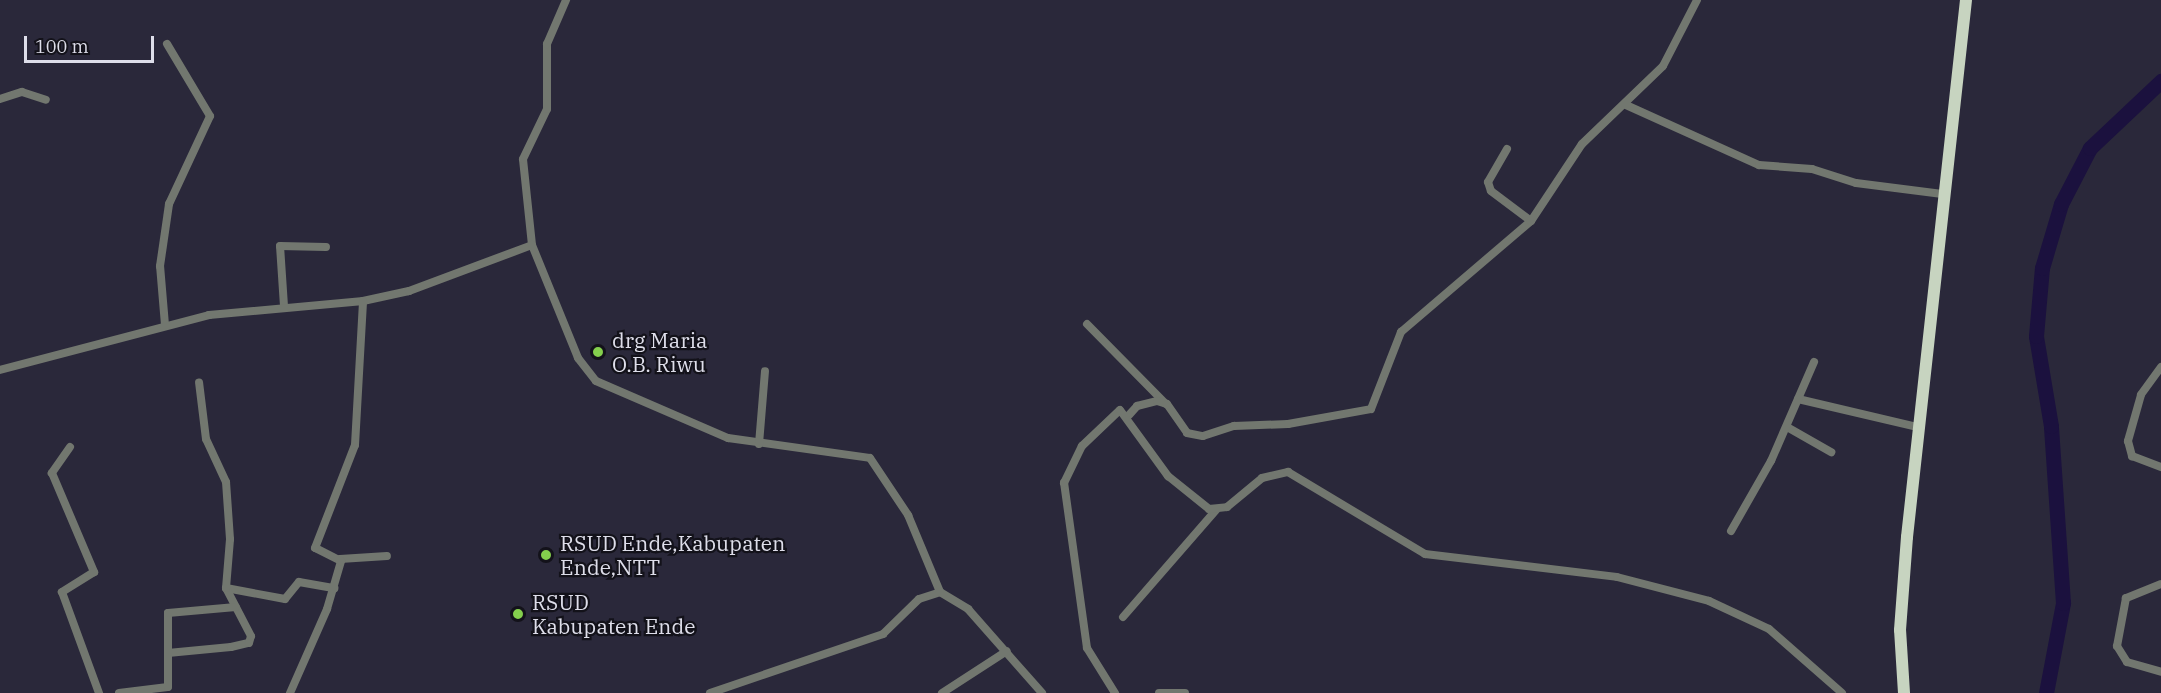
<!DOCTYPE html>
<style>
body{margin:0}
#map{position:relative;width:2161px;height:693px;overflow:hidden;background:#2a283a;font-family:"IBM Plex Serif",serif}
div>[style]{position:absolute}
.river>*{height:15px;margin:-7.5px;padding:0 7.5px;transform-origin:7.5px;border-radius:7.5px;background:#1b113e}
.minor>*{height:8px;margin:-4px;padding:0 4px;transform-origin:4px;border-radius:4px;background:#72776f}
.trunk>*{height:12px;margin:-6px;padding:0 6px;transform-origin:6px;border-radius:6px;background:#c7d4c0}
.dots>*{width:16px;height:16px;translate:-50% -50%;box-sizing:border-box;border:3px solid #13121a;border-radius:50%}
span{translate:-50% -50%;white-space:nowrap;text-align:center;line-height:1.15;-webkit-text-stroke:4.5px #13121a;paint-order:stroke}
.poi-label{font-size:21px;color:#dedeea}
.left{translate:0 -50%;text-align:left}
.scale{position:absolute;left:24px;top:36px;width:130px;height:27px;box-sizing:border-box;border:3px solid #dedeea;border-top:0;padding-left:8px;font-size:18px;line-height:21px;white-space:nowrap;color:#dedeea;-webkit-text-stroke:4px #13121a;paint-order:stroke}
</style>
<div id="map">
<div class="river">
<div style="left:2046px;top:693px;width:92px;rotate:-79.3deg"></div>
<div style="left:2063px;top:603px;width:177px;rotate:-93.9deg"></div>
<div style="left:2051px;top:426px;width:91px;rotate:-99.5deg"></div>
<div style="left:2036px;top:336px;width:68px;rotate:-85deg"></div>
<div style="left:2042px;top:268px;width:67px;rotate:-73.5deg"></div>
<div style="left:2061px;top:204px;width:63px;rotate:-62.6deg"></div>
<div style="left:2090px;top:148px;width:98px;rotate:-43.3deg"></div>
</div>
<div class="minor">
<div style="left:0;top:99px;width:23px;rotate:-18deg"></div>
<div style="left:22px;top:92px;width:25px;rotate:18deg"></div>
<div style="left:1626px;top:105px;width:146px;rotate:24.3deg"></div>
<div style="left:1759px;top:165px;width:53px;rotate:4.3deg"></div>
<div style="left:1812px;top:169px;width:46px;rotate:17.7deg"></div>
<div style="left:1856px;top:183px;width:87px;rotate:7.3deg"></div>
<div style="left:1507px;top:149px;width:38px;rotate:120deg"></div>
<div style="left:1488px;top:182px;width:9px;rotate:72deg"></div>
<div style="left:1491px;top:191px;width:50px;rotate:36.9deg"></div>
<div style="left:532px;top:245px;width:86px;rotate:-96deg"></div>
<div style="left:523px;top:159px;width:55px;rotate:-64.4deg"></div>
<div style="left:547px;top:109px;width:65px;rotate:-90deg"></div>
<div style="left:547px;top:44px;width:48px;rotate:-66.6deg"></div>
<div style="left:284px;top:306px;width:60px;rotate:-93.8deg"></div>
<div style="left:280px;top:246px;width:46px;rotate:1.2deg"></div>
<div style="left:1087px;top:324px;width:112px;rotate:45.4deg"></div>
<div style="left:165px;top:325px;width:59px;rotate:-94.8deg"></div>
<div style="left:160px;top:266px;width:63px;rotate:-81.7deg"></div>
<div style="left:169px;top:204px;width:97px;rotate:-65deg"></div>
<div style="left:210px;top:116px;width:84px;rotate:-120.8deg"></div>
<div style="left:2161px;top:367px;width:34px;rotate:126deg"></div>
<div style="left:2141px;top:395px;width:48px;rotate:105.8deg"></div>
<div style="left:2128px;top:441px;width:16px;rotate:75deg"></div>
<div style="left:2132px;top:456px;width:31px;rotate:21deg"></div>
<div style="left:0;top:370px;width:216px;rotate:-14.7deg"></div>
<div style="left:209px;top:315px;width:155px;rotate:-5.2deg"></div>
<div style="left:363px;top:301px;width:47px;rotate:-12.3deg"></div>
<div style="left:409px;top:291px;width:131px;rotate:-20.5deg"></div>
<div style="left:532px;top:245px;width:122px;rotate:67.8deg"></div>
<div style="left:578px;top:358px;width:29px;rotate:52deg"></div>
<div style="left:596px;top:381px;width:144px;rotate:23.4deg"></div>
<div style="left:728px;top:438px;width:143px;rotate:8deg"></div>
<div style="left:870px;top:458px;width:69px;rotate:56.3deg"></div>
<div style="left:908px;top:515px;width:83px;rotate:67.4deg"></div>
<div style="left:1798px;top:399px;width:122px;rotate:13.2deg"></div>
<div style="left:1129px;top:415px;width:12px;rotate:-48deg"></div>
<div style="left:1137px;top:406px;width:21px;rotate:-14deg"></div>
<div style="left:1157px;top:401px;width:10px;rotate:17deg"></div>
<div style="left:1167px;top:404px;width:35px;rotate:55deg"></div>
<div style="left:1187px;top:433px;width:16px;rotate:11deg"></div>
<div style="left:1203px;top:436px;width:33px;rotate:-18deg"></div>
<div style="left:1234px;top:426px;width:54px;rotate:-2.1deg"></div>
<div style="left:1288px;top:424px;width:84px;rotate:-10.2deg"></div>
<div style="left:1371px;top:409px;width:83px;rotate:-68.7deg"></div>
<div style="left:1401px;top:332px;width:171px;rotate:-40.5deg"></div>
<div style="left:1531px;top:221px;width:92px;rotate:-56.5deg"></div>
<div style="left:1582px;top:144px;width:112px;rotate:-43.9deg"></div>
<div style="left:1663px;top:66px;width:74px;rotate:-62.7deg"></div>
<div style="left:1787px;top:427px;width:51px;rotate:29.6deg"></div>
<div style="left:759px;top:444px;width:73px;rotate:-85.3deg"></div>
<div style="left:70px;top:447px;width:32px;rotate:125deg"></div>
<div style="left:52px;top:473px;width:108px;rotate:67deg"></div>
<div style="left:94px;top:572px;width:38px;rotate:148deg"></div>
<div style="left:62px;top:592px;width:108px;rotate:69.9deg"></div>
<div style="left:1731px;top:531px;width:81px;rotate:-60.3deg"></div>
<div style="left:1771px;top:461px;width:108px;rotate:-66.5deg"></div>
<div style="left:340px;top:559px;width:47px;rotate:-3.7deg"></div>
<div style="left:2161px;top:584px;width:38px;rotate:158deg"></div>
<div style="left:2126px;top:598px;width:49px;rotate:100.6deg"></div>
<div style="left:2117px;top:646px;width:19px;rotate:58deg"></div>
<div style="left:2127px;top:662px;width:35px;rotate:16deg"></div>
<div style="left:226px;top:588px;width:60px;rotate:10.6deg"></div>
<div style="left:285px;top:599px;width:22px;rotate:-51deg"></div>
<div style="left:299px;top:582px;width:36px;rotate:10deg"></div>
<div style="left:1123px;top:617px;width:142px;rotate:-49deg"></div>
<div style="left:168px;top:653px;width:63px;rotate:-5.4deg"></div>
<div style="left:231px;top:647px;width:18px;rotate:-13deg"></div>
<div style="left:249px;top:643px;width:7px;rotate:-74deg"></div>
<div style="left:251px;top:636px;width:54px;rotate:-117.5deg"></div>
<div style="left:226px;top:588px;width:49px;rotate:-85.3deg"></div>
<div style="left:230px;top:539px;width:57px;rotate:-94deg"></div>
<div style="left:226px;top:482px;width:47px;rotate:-114.9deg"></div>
<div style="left:206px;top:439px;width:57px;rotate:-97deg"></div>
<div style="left:119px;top:693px;width:49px;rotate:-7deg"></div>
<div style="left:168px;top:687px;width:74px;rotate:-90deg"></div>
<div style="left:168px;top:613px;width:68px;rotate:-5deg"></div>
<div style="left:290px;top:693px;width:92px;rotate:-66.2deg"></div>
<div style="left:327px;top:609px;width:50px;rotate:-73.7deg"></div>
<div style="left:341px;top:561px;width:29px;rotate:-153deg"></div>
<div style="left:315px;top:548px;width:110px;rotate:-68.8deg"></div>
<div style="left:355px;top:445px;width:144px;rotate:-86.8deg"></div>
<div style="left:710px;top:693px;width:183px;rotate:-18.8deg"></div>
<div style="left:883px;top:634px;width:50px;rotate:-44.2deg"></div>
<div style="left:919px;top:599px;width:22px;rotate:-18deg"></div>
<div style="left:940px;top:592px;width:33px;rotate:31deg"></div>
<div style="left:968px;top:609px;width:112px;rotate:48.6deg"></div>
<div style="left:942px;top:693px;width:77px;rotate:-32.9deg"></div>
<div style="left:1115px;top:693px;width:53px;rotate:-121.9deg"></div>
<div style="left:1087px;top:648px;width:167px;rotate:-97.9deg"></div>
<div style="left:1064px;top:483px;width:41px;rotate:-64.1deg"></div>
<div style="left:1082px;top:446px;width:52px;rotate:-43.5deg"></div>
<div style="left:1120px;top:410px;width:82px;rotate:54deg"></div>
<div style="left:1168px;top:476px;width:53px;rotate:38.8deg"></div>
<div style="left:1209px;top:509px;width:18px;rotate:-6deg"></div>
<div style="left:1227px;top:507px;width:45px;rotate:-39.6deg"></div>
<div style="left:1262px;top:478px;width:27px;rotate:-13deg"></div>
<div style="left:1288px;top:472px;width:160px;rotate:30.9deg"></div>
<div style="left:1425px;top:554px;width:193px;rotate:6.8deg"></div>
<div style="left:1617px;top:577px;width:95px;rotate:14.6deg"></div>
<div style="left:1709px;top:601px;width:66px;rotate:25deg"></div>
<div style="left:1769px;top:629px;width:97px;rotate:41.2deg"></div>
<div style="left:1159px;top:693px;width:26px"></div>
</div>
<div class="trunk">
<div style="left:1904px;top:693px;width:63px;rotate:-93.6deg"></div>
<div style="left:1900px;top:630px;width:93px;rotate:-85.7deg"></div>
<div style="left:1907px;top:537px;width:540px;rotate:-83.73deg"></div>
</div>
<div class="dots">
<div style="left:598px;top:352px;background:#84cf4d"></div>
<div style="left:546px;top:555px;background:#84cf4d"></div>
<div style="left:518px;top:614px;background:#84cf4d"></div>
</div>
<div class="poi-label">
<span class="left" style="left:612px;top:352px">drg Maria<br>O.B. Riwu</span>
<span class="left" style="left:560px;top:555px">RSUD Ende,Kabupaten<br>Ende,NTT</span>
<span class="left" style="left:532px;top:614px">RSUD<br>Kabupaten Ende</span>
</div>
<div class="scale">100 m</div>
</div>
